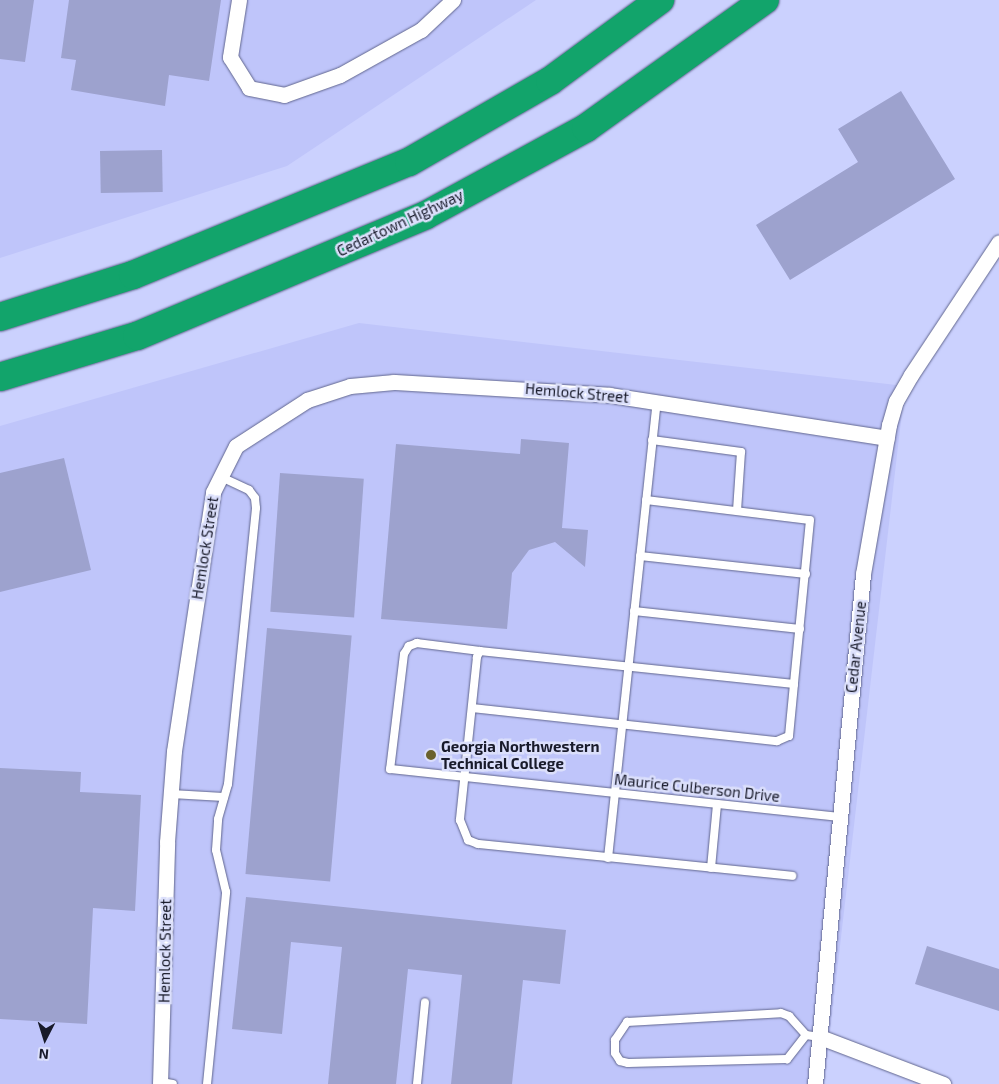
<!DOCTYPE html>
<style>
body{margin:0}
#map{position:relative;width:999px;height:1084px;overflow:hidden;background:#cbd1fe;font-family:"Exo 2",sans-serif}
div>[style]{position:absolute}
.built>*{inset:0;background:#bfc5fa}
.building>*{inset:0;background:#9da2ce;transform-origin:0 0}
.roads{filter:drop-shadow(0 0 1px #61668e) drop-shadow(0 0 1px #61668e)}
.lane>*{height:8px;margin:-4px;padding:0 4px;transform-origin:4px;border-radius:4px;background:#fff}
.street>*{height:15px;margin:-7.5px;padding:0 7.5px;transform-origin:7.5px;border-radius:7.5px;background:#fff}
.highway>*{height:28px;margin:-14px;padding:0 14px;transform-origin:14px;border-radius:14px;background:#12a46b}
.dots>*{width:14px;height:14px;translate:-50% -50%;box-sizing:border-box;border:2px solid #dbdffb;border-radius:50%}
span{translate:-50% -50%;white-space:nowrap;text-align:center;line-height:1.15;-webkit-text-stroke:5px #dbdffb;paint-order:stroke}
.street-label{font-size:15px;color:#181a2a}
.poi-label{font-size:15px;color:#181a2a;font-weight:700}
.left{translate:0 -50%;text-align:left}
.north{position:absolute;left:20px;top:1014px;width:50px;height:50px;-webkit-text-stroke:4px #dbdffb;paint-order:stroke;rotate:185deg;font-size:14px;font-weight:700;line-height:20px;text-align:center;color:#181a2a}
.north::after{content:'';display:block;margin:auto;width:18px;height:22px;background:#181a2a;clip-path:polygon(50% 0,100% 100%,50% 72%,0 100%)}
</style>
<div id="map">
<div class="built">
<div style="clip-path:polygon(0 0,536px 0,287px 166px,0 258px)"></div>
<div style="clip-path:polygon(359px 323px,905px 386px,824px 1084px,0 1084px,0 426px)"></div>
</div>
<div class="building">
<div style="clip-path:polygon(0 0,34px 0,25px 62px,0 59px)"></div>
<div style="clip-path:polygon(69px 0,221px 0,209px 81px,169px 75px,165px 106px,71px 90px,76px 60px,61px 58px)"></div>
<div style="clip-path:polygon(901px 91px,955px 179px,790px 280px,756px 225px,858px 162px,838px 129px)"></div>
<div style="left:162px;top:150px;width:42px;height:62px;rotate:89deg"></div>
<div style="clip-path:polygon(521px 439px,569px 443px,562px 528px,588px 530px,585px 567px,555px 542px,529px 550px,512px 573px,507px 629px,381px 619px,396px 444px,520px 454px)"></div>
<div style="clip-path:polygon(64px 458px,91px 570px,0 592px,0 473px)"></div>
<div style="left:280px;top:473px;width:84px;height:139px;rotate:4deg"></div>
<div style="left:267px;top:628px;width:85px;height:247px;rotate:5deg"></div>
<div style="clip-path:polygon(0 768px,81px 772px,80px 792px,141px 795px,135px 911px,93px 908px,87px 1024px,0 1019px)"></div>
<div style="clip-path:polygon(246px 897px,566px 930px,560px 984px,523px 980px,512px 1084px,451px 1084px,462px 975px,408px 969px,396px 1084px,328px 1084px,342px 947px,291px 942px,282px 1034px,232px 1029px)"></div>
<div style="clip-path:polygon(927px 946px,999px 969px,999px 1011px,915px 984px)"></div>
</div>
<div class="roads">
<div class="lane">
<div style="left:652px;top:440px;width:90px;rotate:7.7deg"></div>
<div style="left:741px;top:452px;width:58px;rotate:93.9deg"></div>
<div style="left:646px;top:500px;width:165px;rotate:7deg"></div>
<div style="left:810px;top:520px;width:165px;rotate:95.6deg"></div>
<div style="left:640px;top:556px;width:167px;rotate:6.2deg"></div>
<div style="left:634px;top:611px;width:167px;rotate:6.2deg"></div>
<div style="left:480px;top:651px;width:64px;rotate:-172.8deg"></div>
<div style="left:417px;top:643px;width:9px;rotate:159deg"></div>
<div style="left:409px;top:646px;width:9px;rotate:122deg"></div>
<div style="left:404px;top:654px;width:116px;rotate:96.9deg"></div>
<div style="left:390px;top:769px;width:453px;rotate:6.1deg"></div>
<div style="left:472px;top:708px;width:307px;rotate:6.2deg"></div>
<div style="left:777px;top:741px;width:13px;rotate:-23deg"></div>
<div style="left:789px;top:736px;width:52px;rotate:-84.5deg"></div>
<div style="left:794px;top:684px;width:316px;rotate:-174deg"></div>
<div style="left:480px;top:651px;width:7px;rotate:117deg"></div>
<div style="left:477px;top:657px;width:164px;rotate:96deg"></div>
<div style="left:460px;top:820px;width:22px;rotate:68deg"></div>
<div style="left:468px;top:840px;width:11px;rotate:22deg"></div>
<div style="left:478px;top:844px;width:316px;rotate:5.8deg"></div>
<div style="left:171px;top:794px;width:53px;rotate:3.2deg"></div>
<div style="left:608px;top:858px;width:460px;rotate:-83.9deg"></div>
<div style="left:711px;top:868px;width:64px;rotate:-84.6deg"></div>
<div style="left:806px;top:1035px;width:31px;rotate:128deg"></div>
<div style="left:787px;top:1059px;width:159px;rotate:178.6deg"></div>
<div style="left:628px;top:1063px;width:8px;rotate:-166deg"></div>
<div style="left:620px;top:1061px;width:9px;rotate:-122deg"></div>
<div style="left:615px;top:1053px;width:13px;rotate:-90deg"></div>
<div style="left:615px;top:1040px;width:22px;rotate:-56deg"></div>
<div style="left:627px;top:1022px;width:154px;rotate:-3.3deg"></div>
<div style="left:781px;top:1013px;width:9px;rotate:21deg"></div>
<div style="left:789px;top:1016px;width:25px;rotate:48deg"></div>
<div style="left:806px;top:1035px;width:14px;rotate:8deg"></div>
<div style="left:161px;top:1082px;width:12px;rotate:9deg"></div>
<div style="left:207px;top:1084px;width:193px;rotate:-84.3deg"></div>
<div style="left:226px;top:892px;width:43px;rotate:-103.4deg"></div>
<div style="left:216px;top:850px;width:31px;rotate:-86deg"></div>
<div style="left:218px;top:819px;width:36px;rotate:-74deg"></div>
<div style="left:228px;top:784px;width:277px;rotate:-84.2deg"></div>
<div style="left:256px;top:508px;width:10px;rotate:-96deg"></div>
<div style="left:255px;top:498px;width:10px;rotate:-127deg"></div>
<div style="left:249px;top:490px;width:31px;rotate:-155deg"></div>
<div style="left:417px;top:1084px;width:82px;rotate:-84.4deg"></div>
</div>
<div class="street">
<div style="left:239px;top:0;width:58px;rotate:99deg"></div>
<div style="left:230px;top:57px;width:36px;rotate:58deg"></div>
<div style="left:249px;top:88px;width:36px;rotate:11deg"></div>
<div style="left:284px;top:95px;width:59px;rotate:-19.7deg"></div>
<div style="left:340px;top:75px;width:93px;rotate:-29.1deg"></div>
<div style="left:421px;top:30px;width:44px;rotate:-43.2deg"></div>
<div style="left:820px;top:1037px;width:132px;rotate:20.9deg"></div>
<div style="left:160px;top:1084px;width:242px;rotate:-88.3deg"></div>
<div style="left:167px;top:842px;width:91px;rotate:-85.6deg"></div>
<div style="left:174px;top:751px;width:262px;rotate:-81.4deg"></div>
<div style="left:213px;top:492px;width:51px;rotate:-63.4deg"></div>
<div style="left:236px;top:446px;width:85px;rotate:-32.9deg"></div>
<div style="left:307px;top:400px;width:45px;rotate:-18deg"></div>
<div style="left:350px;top:386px;width:44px;rotate:-5.2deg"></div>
<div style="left:394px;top:382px;width:216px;rotate:3.4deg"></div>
<div style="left:610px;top:395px;width:280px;rotate:8.8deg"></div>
<div style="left:815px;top:1084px;width:512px;rotate:-84.62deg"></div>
<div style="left:863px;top:574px;width:151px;rotate:-80.1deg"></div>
<div style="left:889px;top:425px;width:25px;rotate:-74deg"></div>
<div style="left:896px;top:401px;width:30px;rotate:-60deg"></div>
<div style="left:911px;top:375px;width:159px;rotate:-56.5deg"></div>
</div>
<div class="highway">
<div style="left:0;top:317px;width:139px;rotate:-17.5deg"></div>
<div style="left:133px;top:275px;width:298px;rotate:-22.3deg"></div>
<div style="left:409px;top:162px;width:163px;rotate:-29.9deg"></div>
<div style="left:550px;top:81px;width:137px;rotate:-36.4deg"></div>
<div style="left:0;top:377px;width:143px;rotate:-16.7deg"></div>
<div style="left:137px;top:336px;width:313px;rotate:-22.7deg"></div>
<div style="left:426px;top:215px;width:182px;rotate:-28.5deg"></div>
<div style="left:586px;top:128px;width:220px;rotate:-35.6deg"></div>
</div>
</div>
<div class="dots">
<div style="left:431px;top:755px;background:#6a612d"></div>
</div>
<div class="street-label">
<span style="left:400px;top:223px;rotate:-25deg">Cedartown Highway</span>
<span style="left:577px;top:393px;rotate:5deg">Hemlock Street</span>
<span style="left:205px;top:548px;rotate:-81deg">Hemlock Street</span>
<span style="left:856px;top:647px;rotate:-84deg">Cedar Avenue</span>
<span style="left:697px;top:788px;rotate:6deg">Maurice Culberson Drive</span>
<span style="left:165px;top:951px;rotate:-89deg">Hemlock Street</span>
</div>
<div class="poi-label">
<span class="left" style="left:441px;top:755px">Georgia Northwestern<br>Technical College</span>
</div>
<div class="north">N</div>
</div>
